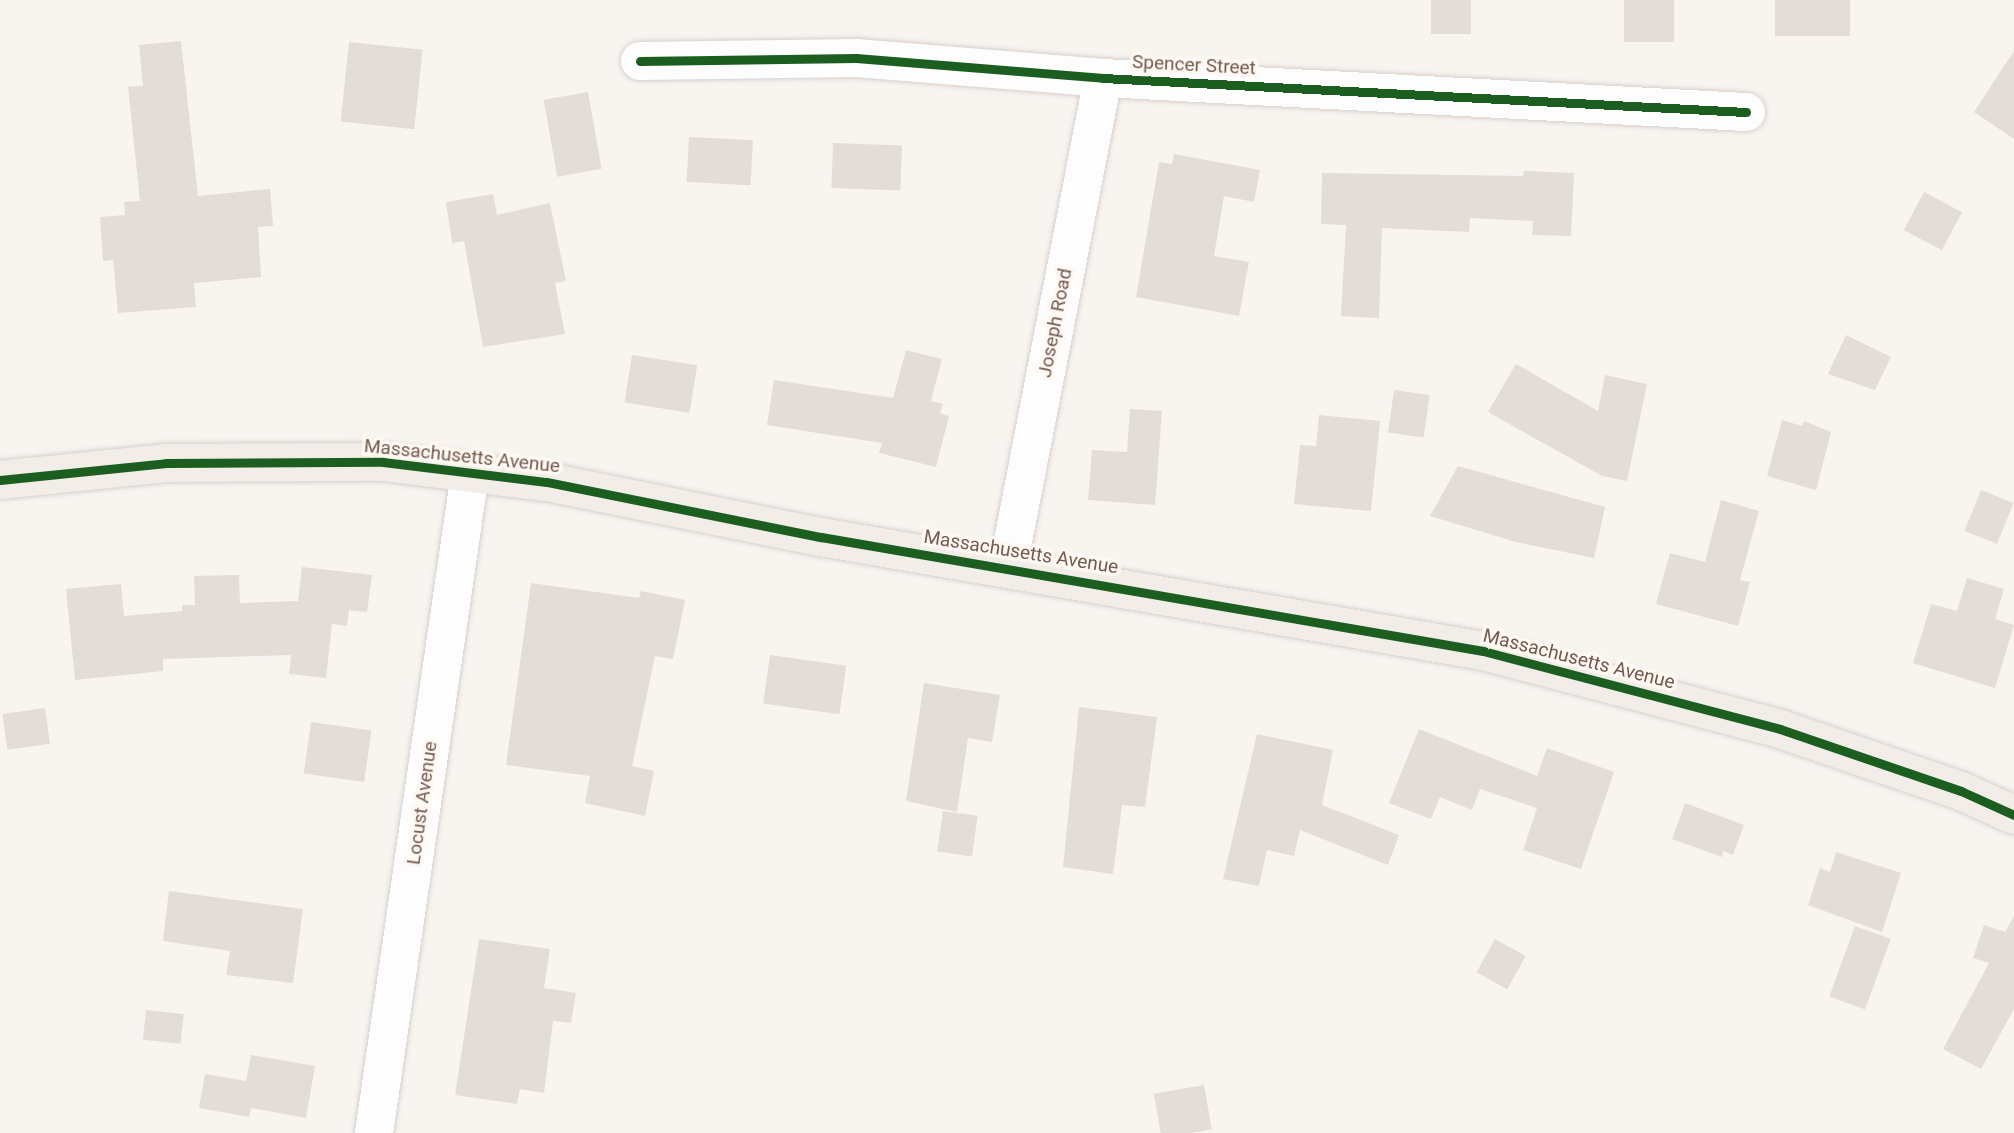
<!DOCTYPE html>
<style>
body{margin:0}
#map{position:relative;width:2014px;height:1133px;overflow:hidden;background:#f8f4f0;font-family:Roboto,sans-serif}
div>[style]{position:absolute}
.building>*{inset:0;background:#e4dcd7;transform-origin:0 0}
.roads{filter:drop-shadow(0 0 2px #d7d1cd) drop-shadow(0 0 2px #d7d1cd)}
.minor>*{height:38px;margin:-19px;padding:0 19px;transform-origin:19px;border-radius:19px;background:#fefdfd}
.major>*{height:38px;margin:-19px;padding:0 19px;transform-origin:19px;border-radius:19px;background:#f2ede8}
.cycleway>*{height:9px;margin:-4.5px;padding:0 4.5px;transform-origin:4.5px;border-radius:4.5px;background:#1b5e20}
span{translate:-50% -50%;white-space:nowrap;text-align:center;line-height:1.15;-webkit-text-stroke:7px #fef8f2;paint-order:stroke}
.street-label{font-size:19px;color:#745a51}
</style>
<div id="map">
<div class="building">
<div style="left:1431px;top:0;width:40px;height:34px"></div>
<div style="left:1624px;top:0;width:50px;height:42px"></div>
<div style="left:1775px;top:0;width:75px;height:36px"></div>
<div style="clip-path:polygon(181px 41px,198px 196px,270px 189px,273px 226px,258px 227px,261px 277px,194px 283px,196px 307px,118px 313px,113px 260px,103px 261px,100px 217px,125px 215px,124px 202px,140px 201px,128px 87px,143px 86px,139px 45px)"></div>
<div style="left:349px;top:42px;width:74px;height:80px;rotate:6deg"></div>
<div style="clip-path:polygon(2014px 51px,2014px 139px,1974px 112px)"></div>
<div style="left:588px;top:92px;width:78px;height:45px;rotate:80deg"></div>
<div style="left:689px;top:137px;width:64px;height:45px;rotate:3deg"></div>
<div style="left:833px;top:143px;width:69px;height:45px;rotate:2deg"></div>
<div style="clip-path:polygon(1174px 154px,1260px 170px,1254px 202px,1224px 196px,1214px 256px,1249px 262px,1239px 316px,1136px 297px,1159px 162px,1172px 164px)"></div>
<div style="clip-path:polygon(1524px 171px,1574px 173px,1571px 236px,1532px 235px,1533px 221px,1470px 218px,1469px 232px,1382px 228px,1379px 318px,1341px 316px,1346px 225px,1321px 224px,1322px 173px,1523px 176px)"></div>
<div style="left:1924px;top:192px;width:43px;height:43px;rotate:28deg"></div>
<div style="clip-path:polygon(493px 194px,497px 215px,550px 203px,566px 281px,555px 283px,565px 334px,483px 347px,464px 241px,452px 243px,446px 202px)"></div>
<div style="clip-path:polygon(1846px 335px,1891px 357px,1875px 390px,1828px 374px)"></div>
<div style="clip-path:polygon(906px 350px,942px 359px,931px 401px,943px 404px,940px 413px,949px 416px,936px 467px,879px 453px,882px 443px,767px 425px,774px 380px,893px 398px)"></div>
<div style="left:632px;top:355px;width:66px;height:48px;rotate:9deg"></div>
<div style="clip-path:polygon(1516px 364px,1598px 411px,1605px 375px,1647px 384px,1627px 481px,1602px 476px,1488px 412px)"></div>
<div style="left:1394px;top:390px;width:36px;height:43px;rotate:8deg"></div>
<div style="clip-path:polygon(1130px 409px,1162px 411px,1155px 505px,1088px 500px,1092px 450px,1127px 452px)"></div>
<div style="clip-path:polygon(1319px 415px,1380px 421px,1371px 511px,1294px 504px,1300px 445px,1316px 446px)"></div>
<div style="clip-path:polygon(1782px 420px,1802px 426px,1804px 421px,1831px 432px,1816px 490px,1767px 476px)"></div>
<div style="clip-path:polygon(1458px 466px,1605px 507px,1594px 558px,1516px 542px,1430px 516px)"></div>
<div style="left:1981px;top:490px;width:35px;height:44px;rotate:22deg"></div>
<div style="clip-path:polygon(1721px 500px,1759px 511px,1740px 580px,1750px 582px,1738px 626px,1656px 604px,1670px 553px,1705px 562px)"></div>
<div style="clip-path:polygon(302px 567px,372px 575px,367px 612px,349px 610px,347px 626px,332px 624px,326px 678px,289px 674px,291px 655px,163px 659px,163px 671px,75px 680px,66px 589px,121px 584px,124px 616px,182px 611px,182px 605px,195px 605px,194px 576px,239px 575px,240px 603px,298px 601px)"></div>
<div style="clip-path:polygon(1967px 578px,2004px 589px,1995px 619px,2014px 625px,1995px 688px,1913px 663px,1931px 604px,1957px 611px)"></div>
<div style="clip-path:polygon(531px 583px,639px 598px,641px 591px,685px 600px,673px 659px,655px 656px,632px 766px,654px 771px,645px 816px,585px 803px,590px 776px,506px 765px)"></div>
<div style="left:770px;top:655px;width:77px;height:49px;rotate:8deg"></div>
<div style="clip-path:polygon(924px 683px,1000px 695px,992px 742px,968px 738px,957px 812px,906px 801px)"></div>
<div style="clip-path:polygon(1079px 707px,1157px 717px,1145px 807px,1122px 805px,1113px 874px,1063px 867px)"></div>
<div style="left:45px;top:708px;width:36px;height:43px;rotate:82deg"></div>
<div style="left:311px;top:722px;width:61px;height:52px;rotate:8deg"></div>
<div style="clip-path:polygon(1419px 729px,1537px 776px,1547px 748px,1614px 772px,1581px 869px,1523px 850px,1537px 808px,1480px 789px,1472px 810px,1440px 797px,1431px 819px,1389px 803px)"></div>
<div style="clip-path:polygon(1257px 734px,1333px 750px,1322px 805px,1399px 835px,1388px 865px,1300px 830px,1294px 856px,1267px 850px,1259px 886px,1223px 879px)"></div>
<div style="clip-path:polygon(1685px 803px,1744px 825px,1733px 855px,1723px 851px,1722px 857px,1672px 839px)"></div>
<div style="left:943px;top:811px;width:35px;height:41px;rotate:8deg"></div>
<div style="clip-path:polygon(1836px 852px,1901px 873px,1882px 932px,1808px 905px,1820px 868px,1830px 872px)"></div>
<div style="clip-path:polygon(169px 891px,303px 909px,293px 983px,226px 975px,230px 951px,163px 941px)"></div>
<div style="clip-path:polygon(2014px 916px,2014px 1009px,1981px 1069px,1943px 1049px,1989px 963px,1973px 958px,1984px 925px,2005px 932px)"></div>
<div style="left:1855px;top:926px;width:38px;height:75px;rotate:20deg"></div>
<div style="clip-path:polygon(479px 939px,550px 949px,544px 988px,576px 993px,571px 1023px,553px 1021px,544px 1093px,520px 1089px,517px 1104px,455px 1095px)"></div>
<div style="left:1495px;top:939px;width:35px;height:38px;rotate:29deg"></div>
<div style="left:146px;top:1010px;width:38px;height:30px;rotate:6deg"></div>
<div style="clip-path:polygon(251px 1055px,315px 1066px,306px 1118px,251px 1108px,249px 1117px,199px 1108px,205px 1074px,246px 1081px)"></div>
<div style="left:1204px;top:1085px;width:45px;height:51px;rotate:80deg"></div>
</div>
<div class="roads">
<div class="minor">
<div style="left:640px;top:61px;width:216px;rotate:-0.8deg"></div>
<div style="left:856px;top:58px;width:248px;rotate:4.6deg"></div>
<div style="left:1103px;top:78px;width:644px;rotate:3.03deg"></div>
<div style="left:1008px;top:567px;width:498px;rotate:-79deg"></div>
<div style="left:374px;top:1133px;width:667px;rotate:-81.72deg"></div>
</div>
<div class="major">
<div style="left:0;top:480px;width:167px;rotate:-5.8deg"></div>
<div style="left:166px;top:463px;width:217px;rotate:-0.3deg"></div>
<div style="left:383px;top:462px;width:165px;rotate:7deg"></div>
<div style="left:547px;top:482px;width:279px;rotate:11.4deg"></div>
<div style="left:821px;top:537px;width:672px;rotate:9.77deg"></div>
<div style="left:1483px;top:651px;width:307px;rotate:14.7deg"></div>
<div style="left:1780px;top:729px;width:191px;rotate:18.9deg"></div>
<div style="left:1961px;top:791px;width:58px;rotate:24.4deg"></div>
</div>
</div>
<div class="cycleway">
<div style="left:640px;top:61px;width:216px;rotate:-0.8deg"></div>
<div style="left:856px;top:58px;width:248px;rotate:4.6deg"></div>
<div style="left:1103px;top:78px;width:644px;rotate:3.03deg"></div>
<div style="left:0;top:480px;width:167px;rotate:-5.8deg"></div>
<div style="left:166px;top:463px;width:217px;rotate:-0.3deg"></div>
<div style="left:383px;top:462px;width:165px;rotate:7deg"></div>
<div style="left:547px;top:482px;width:279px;rotate:11.4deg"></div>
<div style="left:821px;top:537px;width:672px;rotate:9.77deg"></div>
<div style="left:1483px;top:651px;width:307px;rotate:14.7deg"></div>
<div style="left:1780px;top:729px;width:191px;rotate:18.9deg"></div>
<div style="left:1961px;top:791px;width:58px;rotate:24.4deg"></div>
</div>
<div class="street-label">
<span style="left:1194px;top:65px;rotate:3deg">Spencer Street</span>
<span style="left:1055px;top:323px;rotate:-79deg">Joseph Road</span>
<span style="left:462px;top:456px;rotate:6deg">Massachusetts Avenue</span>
<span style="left:1021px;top:552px;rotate:9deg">Massachusetts Avenue</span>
<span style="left:1579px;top:659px;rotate:14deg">Massachusetts Avenue</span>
<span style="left:422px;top:803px;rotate:-82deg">Locust Avenue</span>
</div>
</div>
